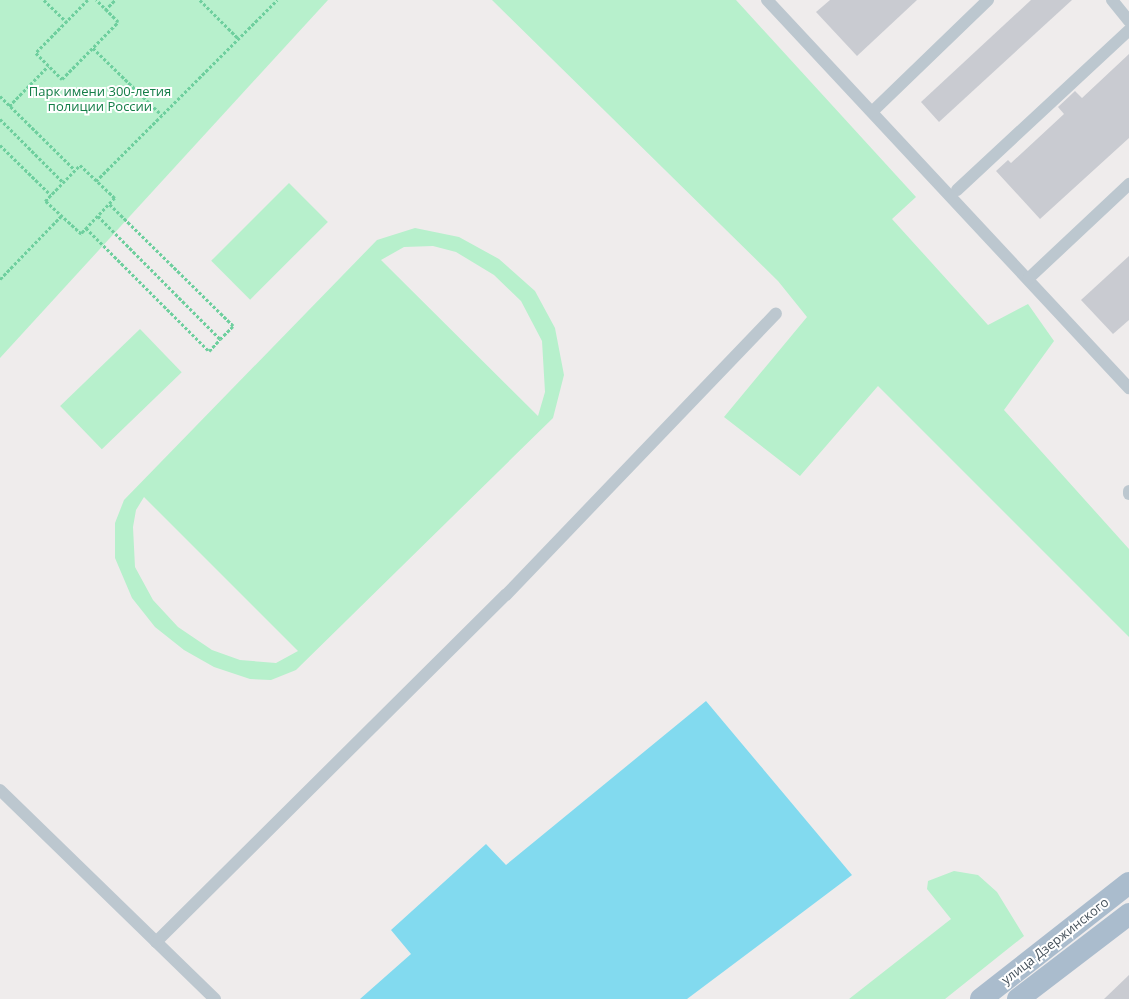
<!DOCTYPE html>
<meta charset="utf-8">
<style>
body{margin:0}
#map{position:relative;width:1129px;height:999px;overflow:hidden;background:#efecec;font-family:"Open Sans",sans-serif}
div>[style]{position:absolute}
.green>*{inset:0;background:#b7f0cc;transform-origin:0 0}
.water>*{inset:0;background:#82daef}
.building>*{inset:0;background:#c9cbd1}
.path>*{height:2.5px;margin-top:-1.25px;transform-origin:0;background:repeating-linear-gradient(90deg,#6ecf9e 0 3px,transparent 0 5px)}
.lane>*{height:12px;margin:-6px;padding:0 6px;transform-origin:6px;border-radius:6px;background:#bcc7cf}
.primary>*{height:22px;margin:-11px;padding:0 11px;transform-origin:11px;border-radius:11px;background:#aabccd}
span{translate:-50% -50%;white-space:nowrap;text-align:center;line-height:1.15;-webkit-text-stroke:4px #fff;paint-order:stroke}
.park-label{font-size:13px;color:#137d47}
.street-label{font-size:13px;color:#44505a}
</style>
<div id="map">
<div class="green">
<div style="clip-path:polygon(0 0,328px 0,0 358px)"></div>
<div style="clip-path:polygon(492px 0,736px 0,916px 197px,892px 219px,988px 325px,1028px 304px,1054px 341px,1004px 410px,1129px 549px,1129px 637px,878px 386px,800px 476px,724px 417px,807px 317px,778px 281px)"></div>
<div style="left:289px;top:183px;width:55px;height:110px;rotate:45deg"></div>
<div style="clip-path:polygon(evenodd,415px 228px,459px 237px,499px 259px,535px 291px,555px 328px,564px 375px,553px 418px,296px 670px,271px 680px,250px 679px,214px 667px,184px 650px,155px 627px,132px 598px,115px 558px,115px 523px,124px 500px,377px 240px,415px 228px,433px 246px,456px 252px,494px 275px,521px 301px,542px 341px,545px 392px,538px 416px,381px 260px,404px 247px,433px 246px,415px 228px,144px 497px,298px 651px,276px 663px,240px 660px,212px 650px,178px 627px,153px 600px,135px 567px,133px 527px,136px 510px,144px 497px)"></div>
<div style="left:140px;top:329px;width:60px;height:111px;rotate:46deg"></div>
<div style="clip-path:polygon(954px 871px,978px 875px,997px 892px,1024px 936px,945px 999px,849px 999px,951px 919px,927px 889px,928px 881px)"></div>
</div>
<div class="water">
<div style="clip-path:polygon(706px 701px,852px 875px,687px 999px,360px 999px,411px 954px,391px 930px,486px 844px,506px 865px)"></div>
</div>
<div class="building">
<div style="clip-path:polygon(830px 0,917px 0,857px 56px,816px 12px)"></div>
<div style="clip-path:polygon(1031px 0,1072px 0,939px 122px,921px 102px)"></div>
<div style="clip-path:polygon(1129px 54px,1129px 138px,1040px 219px,996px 171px,1008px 160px,1011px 163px,1064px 114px,1058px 107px,1075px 91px,1082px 98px)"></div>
<div style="clip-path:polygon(1129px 256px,1129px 320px,1113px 334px,1081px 300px)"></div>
<div style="clip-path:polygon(1129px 975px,1129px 999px,1104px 999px)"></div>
</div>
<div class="path">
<div style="left:44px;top:0;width:32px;rotate:44deg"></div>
<div style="left:88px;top:0;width:74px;rotate:134.5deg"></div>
<div style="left:36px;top:53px;width:37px;rotate:45deg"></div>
<div style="left:62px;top:79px;width:80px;rotate:-45.5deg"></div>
<div style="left:118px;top:22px;width:31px;rotate:-135deg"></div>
<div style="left:200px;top:0;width:55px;rotate:45deg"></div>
<div style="left:105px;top:10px;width:14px;rotate:-45deg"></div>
<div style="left:93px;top:48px;width:96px;rotate:44.2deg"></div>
<div style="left:0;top:96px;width:105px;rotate:44.6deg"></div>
<div style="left:9px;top:106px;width:56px;rotate:-45.7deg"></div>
<div style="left:0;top:119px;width:89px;rotate:45deg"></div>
<div style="left:0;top:145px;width:71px;rotate:44.4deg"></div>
<div style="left:80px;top:165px;width:48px;rotate:43.3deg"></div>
<div style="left:115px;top:198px;width:50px;rotate:133.4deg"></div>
<div style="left:81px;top:234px;width:49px;rotate:-137.5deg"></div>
<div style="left:45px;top:201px;width:50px;rotate:-45.8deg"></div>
<div style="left:96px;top:181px;width:256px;rotate:-45deg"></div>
<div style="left:98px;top:216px;width:173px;rotate:45.2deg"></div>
<div style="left:86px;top:228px;width:174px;rotate:45deg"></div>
<div style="left:209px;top:351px;width:16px;rotate:-47deg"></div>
<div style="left:220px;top:339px;width:18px;rotate:-45deg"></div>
<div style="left:233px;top:326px;width:174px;rotate:-135.5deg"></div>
<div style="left:0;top:279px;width:88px;rotate:-45.9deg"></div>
</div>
<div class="lane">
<div style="left:767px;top:0;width:531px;rotate:46.99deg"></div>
<div style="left:1112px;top:0;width:27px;rotate:51deg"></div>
<div style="left:873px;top:111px;width:160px;rotate:-44deg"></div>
<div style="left:957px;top:190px;width:235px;rotate:-42.9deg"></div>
<div style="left:1028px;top:279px;width:139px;rotate:-43.2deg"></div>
<div style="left:1129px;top:491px;width:3px;rotate:90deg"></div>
<div style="left:0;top:790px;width:300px;rotate:44.2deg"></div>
<div style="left:156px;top:942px;width:493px;rotate:-44.8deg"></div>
<div style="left:506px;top:595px;width:390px;rotate:-46.2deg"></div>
</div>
<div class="primary">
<div style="left:981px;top:999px;width:188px;rotate:-38.1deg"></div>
<div style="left:1018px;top:999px;width:140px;rotate:-37.4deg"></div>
</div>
<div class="park-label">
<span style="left:100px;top:99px">Парк имени 300-летия<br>полиции России</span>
</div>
<div class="street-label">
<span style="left:1055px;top:941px;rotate:-38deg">улица Дзержинского</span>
</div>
</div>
